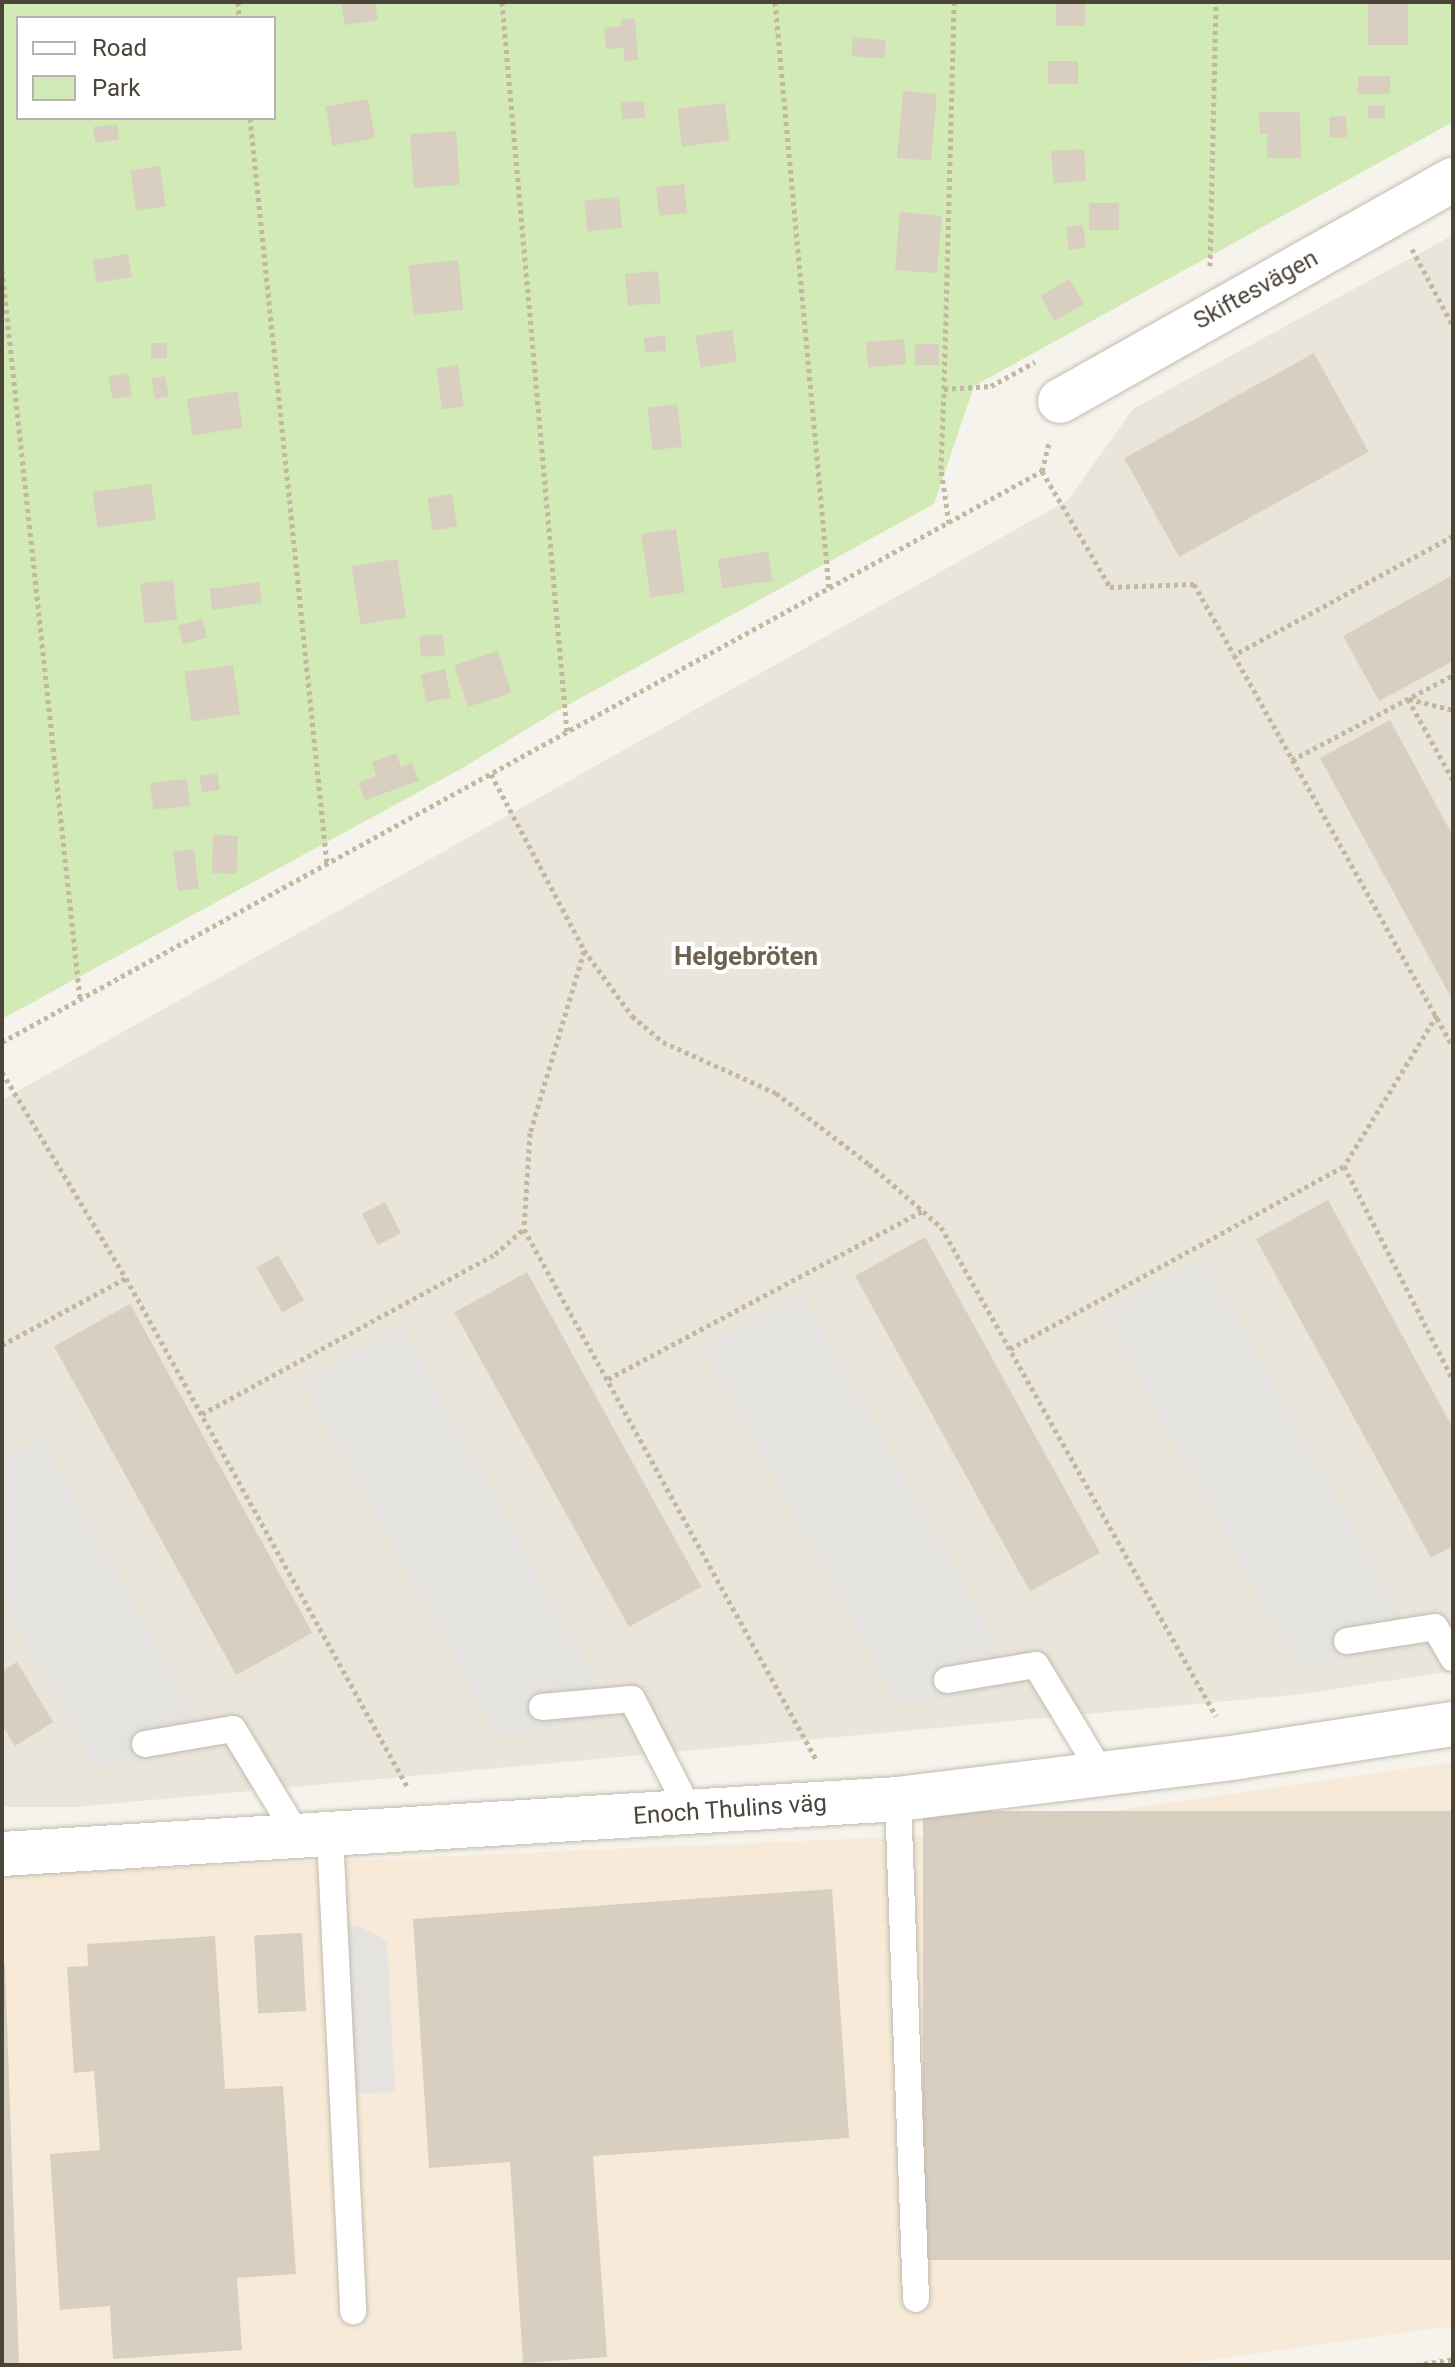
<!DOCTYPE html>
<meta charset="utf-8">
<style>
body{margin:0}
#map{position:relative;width:1455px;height:2367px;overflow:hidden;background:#f6f3ec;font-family:Roboto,sans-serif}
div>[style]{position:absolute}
.residential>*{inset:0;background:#eae5da}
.commercial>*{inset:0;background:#f7ead8}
.green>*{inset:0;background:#d2eab5}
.parking>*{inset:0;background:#e5e3e0}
.building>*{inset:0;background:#d8cfc1;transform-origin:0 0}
.path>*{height:5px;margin-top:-2.5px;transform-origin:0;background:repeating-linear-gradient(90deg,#c4b79f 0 4px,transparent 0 8px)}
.roads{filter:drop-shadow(0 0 2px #c2bbae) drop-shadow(0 0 2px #c2bbae)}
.service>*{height:26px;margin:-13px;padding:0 13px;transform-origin:13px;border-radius:13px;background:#fff}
.minor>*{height:44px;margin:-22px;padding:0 22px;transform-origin:22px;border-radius:22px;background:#fff}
span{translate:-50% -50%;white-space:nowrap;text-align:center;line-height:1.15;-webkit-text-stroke:8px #fff;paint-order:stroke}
.street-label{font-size:24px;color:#4b4439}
.neighbourhood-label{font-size:26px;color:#6e6250;font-weight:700}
.frame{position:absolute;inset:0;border:4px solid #4b4439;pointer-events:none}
.legend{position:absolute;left:16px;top:16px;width:260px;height:104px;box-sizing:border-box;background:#fff;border:2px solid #b7b4b0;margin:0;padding:10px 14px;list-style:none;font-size:24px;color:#4b4439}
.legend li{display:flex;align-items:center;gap:16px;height:40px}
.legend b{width:40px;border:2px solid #b7b4b0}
</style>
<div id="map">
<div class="residential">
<div style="clip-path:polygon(1453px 235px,1453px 1671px,1295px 1695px,75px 1807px,2px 1807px,2px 1100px,1068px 500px,1133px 409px)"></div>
</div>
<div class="commercial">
<div style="clip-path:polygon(1453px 1762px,1453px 2326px,1174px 2365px,2px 2365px,2px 1875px,944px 1835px)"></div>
</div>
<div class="green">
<div style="clip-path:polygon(evenodd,2px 2px,1453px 2px,1453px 122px,974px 386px,934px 504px,555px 712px,459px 770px,2px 1019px,2px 2px,18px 18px,274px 18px,274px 118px,18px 118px,18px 18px)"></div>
</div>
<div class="parking">
<div style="clip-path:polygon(1203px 1257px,1399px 1612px,1410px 1648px,1298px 1666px,1102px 1313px)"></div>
<div style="clip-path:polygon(802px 1293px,1000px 1650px,1011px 1687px,899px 1705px,703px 1348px)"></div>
<div style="clip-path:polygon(402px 1327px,598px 1686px,609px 1717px,498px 1736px,302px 1383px)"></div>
<div style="clip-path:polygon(2px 1437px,12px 1454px,41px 1437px,195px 1716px,202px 1749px,96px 1768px,2px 1599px)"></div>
<div style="clip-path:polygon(359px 1926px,387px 1941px,395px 2092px,332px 2095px,323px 1928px)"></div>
</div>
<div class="building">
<div style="clip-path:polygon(375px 2px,378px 20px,345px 25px,341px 3px)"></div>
<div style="left:1056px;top:2px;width:29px;height:24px"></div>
<div style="left:1368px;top:2px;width:40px;height:43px"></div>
<div style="clip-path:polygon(635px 18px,638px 60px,624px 62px,624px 48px,606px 49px,604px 28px,622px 26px,621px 20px)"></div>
<div style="left:853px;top:37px;width:33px;height:19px;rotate:5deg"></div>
<div style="left:1048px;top:61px;width:30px;height:23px"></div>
<div style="left:1358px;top:76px;width:32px;height:18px"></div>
<div style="left:903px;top:91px;width:34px;height:67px;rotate:5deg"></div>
<div style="left:368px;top:99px;width:40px;height:43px;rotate:80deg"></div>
<div style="left:644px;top:101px;width:17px;height:23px;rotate:87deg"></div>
<div style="left:725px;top:103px;width:38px;height:48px;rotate:83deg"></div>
<div style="left:1368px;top:106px;width:17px;height:12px"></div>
<div style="clip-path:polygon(1259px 112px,1300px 112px,1301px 158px,1267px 158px,1267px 134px,1260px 134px)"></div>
<div style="left:1346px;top:116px;width:21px;height:17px;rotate:87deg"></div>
<div style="left:117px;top:124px;width:16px;height:24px;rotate:83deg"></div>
<div style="left:456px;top:131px;width:54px;height:46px;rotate:86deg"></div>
<div style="left:1084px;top:149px;width:32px;height:33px;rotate:86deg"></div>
<div style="left:160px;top:166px;width:41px;height:30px;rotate:82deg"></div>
<div style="left:684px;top:184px;width:29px;height:28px;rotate:84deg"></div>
<div style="left:619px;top:197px;width:31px;height:35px;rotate:84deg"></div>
<div style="left:1089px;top:203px;width:30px;height:27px"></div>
<div style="left:900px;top:212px;width:42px;height:58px;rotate:5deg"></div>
<div style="left:1083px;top:225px;width:23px;height:17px;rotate:83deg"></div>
<div style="left:128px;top:254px;width:23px;height:36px;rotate:80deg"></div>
<div style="left:458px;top:260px;width:50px;height:50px;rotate:84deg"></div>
<div style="left:658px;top:271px;width:32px;height:33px;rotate:85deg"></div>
<div style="left:1070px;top:279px;width:29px;height:34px;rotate:61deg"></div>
<div style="left:732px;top:330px;width:32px;height:37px;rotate:81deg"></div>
<div style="left:665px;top:336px;width:15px;height:21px;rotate:86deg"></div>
<div style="left:904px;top:339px;width:25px;height:38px;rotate:85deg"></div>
<div style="left:151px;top:343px;width:16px;height:15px"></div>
<div style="left:915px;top:344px;width:24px;height:21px"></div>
<div style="left:1314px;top:353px;width:113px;height:217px;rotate:61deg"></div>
<div style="left:458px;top:365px;width:42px;height:22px;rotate:82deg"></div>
<div style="left:128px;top:373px;width:23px;height:20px;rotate:80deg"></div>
<div style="left:165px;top:376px;width:21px;height:14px;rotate:79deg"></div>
<div style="left:237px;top:391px;width:37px;height:51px;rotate:81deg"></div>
<div style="left:677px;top:404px;width:43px;height:30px;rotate:83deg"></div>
<div style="left:151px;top:484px;width:36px;height:59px;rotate:82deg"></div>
<div style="left:452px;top:494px;width:33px;height:25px;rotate:81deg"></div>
<div style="left:676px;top:529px;width:64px;height:35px;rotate:82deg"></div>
<div style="left:768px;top:551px;width:30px;height:51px;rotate:81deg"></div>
<div style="left:397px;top:559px;width:59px;height:46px;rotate:81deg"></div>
<div style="clip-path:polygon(1453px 575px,1453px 661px,1379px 701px,1343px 636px)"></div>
<div style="left:173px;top:580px;width:40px;height:33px;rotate:84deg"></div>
<div style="left:259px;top:582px;width:21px;height:50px;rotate:82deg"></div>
<div style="left:202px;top:619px;width:19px;height:25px;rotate:74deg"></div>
<div style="left:443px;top:634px;width:21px;height:24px;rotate:85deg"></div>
<div style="left:498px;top:651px;width:44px;height:46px;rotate:72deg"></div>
<div style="left:233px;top:665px;width:50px;height:49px;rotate:82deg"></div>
<div style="left:445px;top:669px;width:29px;height:25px;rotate:78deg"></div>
<div style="clip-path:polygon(1390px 720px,1453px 836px,1453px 1001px,1320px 758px)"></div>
<div style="clip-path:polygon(396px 753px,401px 767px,412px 763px,419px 781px,365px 800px,358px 783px,376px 776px,372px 762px)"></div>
<div style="left:217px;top:773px;width:17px;height:18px;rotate:80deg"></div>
<div style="left:187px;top:779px;width:27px;height:37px;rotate:84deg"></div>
<div style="left:213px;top:835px;width:25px;height:38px;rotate:2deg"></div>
<div style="left:194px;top:849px;width:40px;height:21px;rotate:83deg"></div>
<div style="clip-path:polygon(1328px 1200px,1453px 1428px,1453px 1546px,1431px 1558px,1256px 1239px)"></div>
<div style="left:385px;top:1202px;width:35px;height:26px;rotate:63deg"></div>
<div style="left:925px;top:1237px;width:361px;height:80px;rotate:61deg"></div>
<div style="left:278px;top:1255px;width:52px;height:25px;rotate:60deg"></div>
<div style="left:527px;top:1272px;width:360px;height:83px;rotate:61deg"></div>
<div style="left:130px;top:1304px;width:376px;height:87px;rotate:61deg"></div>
<div style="clip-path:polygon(17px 1662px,53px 1722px,15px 1746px,2px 1725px,2px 1671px)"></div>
<div style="left:1453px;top:1811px;width:449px;height:530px;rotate:90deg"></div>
<div style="clip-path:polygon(832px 1889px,849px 2138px,593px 2156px,607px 2357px,523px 2363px,510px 2162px,429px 2168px,413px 1919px)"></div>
<div style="left:302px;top:1933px;width:78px;height:48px;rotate:87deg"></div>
<div style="clip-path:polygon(215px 1936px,225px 2089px,283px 2086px,296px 2274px,237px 2278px,242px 2350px,113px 2359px,110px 2306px,60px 2310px,50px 2154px,100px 2150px,94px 2071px,74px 2073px,67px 1967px,88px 1966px,87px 1944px)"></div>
<div style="clip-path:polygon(2px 1965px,5px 1965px,19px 2365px,2px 2365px)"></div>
</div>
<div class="path">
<div style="left:238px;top:2px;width:16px;rotate:86deg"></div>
<div style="left:502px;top:2px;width:733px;rotate:84.91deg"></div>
<div style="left:775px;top:2px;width:589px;rotate:84.74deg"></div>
<div style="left:250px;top:118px;width:750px;rotate:84.11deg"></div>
<div style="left:1412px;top:249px;width:87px;rotate:62deg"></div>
<div style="left:1210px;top:266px;width:264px;rotate:-88.7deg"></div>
<div style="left:2px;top:270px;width:733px;rotate:83.89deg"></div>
<div style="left:944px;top:389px;width:387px;rotate:-88.5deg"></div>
<div style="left:1042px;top:471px;width:134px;rotate:59.6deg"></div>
<div style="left:1110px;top:587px;width:84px;rotate:-2deg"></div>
<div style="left:1194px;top:584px;width:81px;rotate:60.6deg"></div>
<div style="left:949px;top:523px;width:55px;rotate:-98.4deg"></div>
<div style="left:941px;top:469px;width:80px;rotate:-87.9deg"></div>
<div style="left:944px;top:389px;width:47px;rotate:-3.7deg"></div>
<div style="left:991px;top:386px;width:50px;rotate:-28.6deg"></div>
<div style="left:1453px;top:536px;width:249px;rotate:151.5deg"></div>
<div style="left:1234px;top:655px;width:449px;rotate:60.8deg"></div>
<div style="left:1408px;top:699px;width:93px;rotate:60.9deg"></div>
<div style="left:1409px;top:699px;width:45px;rotate:14deg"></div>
<div style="left:1292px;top:760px;width:182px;rotate:-27.8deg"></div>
<div style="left:491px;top:774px;width:199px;rotate:62.1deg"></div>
<div style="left:584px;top:950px;width:82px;rotate:54deg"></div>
<div style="left:632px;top:1016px;width:40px;rotate:40deg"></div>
<div style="left:663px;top:1042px;width:124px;rotate:24.3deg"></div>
<div style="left:776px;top:1093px;width:117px;rotate:37.4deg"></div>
<div style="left:869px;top:1164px;width:96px;rotate:41.2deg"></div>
<div style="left:941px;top:1227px;width:561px;rotate:60.65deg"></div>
<div style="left:584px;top:951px;width:190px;rotate:106.5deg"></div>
<div style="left:530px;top:1133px;width:96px;rotate:93.6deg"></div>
<div style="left:524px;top:1229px;width:607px;rotate:61.16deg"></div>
<div style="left:1437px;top:1015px;width:177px;rotate:121.6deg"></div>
<div style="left:1344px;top:1166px;width:240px;rotate:63deg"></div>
<div style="left:2px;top:1042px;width:1186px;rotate:-28.77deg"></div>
<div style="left:1042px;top:471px;width:32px;rotate:-76deg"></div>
<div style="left:2px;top:1072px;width:240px;rotate:59deg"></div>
<div style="left:126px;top:1278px;width:583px;rotate:61.06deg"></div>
<div style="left:2px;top:1345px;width:141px;rotate:-28.4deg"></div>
<div style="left:1010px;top:1349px;width:381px;rotate:-28.7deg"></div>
<div style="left:608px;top:1379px;width:356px;rotate:-28.1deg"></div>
<div style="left:202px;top:1414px;width:334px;rotate:-28.6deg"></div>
<div style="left:495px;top:1254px;width:38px;rotate:-41deg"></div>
<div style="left:1416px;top:2365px;width:37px;rotate:-9deg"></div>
</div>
<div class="roads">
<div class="service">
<div style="left:1347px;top:1641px;width:89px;rotate:-9deg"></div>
<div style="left:1435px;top:1627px;width:36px;rotate:60deg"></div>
<div style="left:947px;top:1680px;width:90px;rotate:-9.6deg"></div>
<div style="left:1036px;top:1665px;width:127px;rotate:58.8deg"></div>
<div style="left:542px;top:1707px;width:90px;rotate:-5.1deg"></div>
<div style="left:632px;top:1699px;width:127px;rotate:62.8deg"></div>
<div style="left:145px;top:1744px;width:89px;rotate:-9.7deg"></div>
<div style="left:233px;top:1729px;width:127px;rotate:58.8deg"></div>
<div style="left:898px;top:1799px;width:500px;rotate:87.94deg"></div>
<div style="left:330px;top:1836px;width:476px;rotate:87.2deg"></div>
</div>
<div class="minor">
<div style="left:1060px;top:401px;width:451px;rotate:-29.4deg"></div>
<div style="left:2px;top:1854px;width:898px;rotate:-3.51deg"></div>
<div style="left:898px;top:1799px;width:344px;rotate:-7deg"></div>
<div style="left:1239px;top:1757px;width:217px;rotate:-8.8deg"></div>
</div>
</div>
<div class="street-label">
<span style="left:1256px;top:290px;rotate:-29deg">Skiftesvägen</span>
<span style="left:730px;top:1810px;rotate:-4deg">Enoch Thulins väg</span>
</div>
<div class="neighbourhood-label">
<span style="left:746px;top:957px">Helgebröten</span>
</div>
<div class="frame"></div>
<ul class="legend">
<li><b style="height:10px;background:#fff"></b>Road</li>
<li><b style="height:22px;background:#d2eab5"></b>Park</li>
</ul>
</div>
